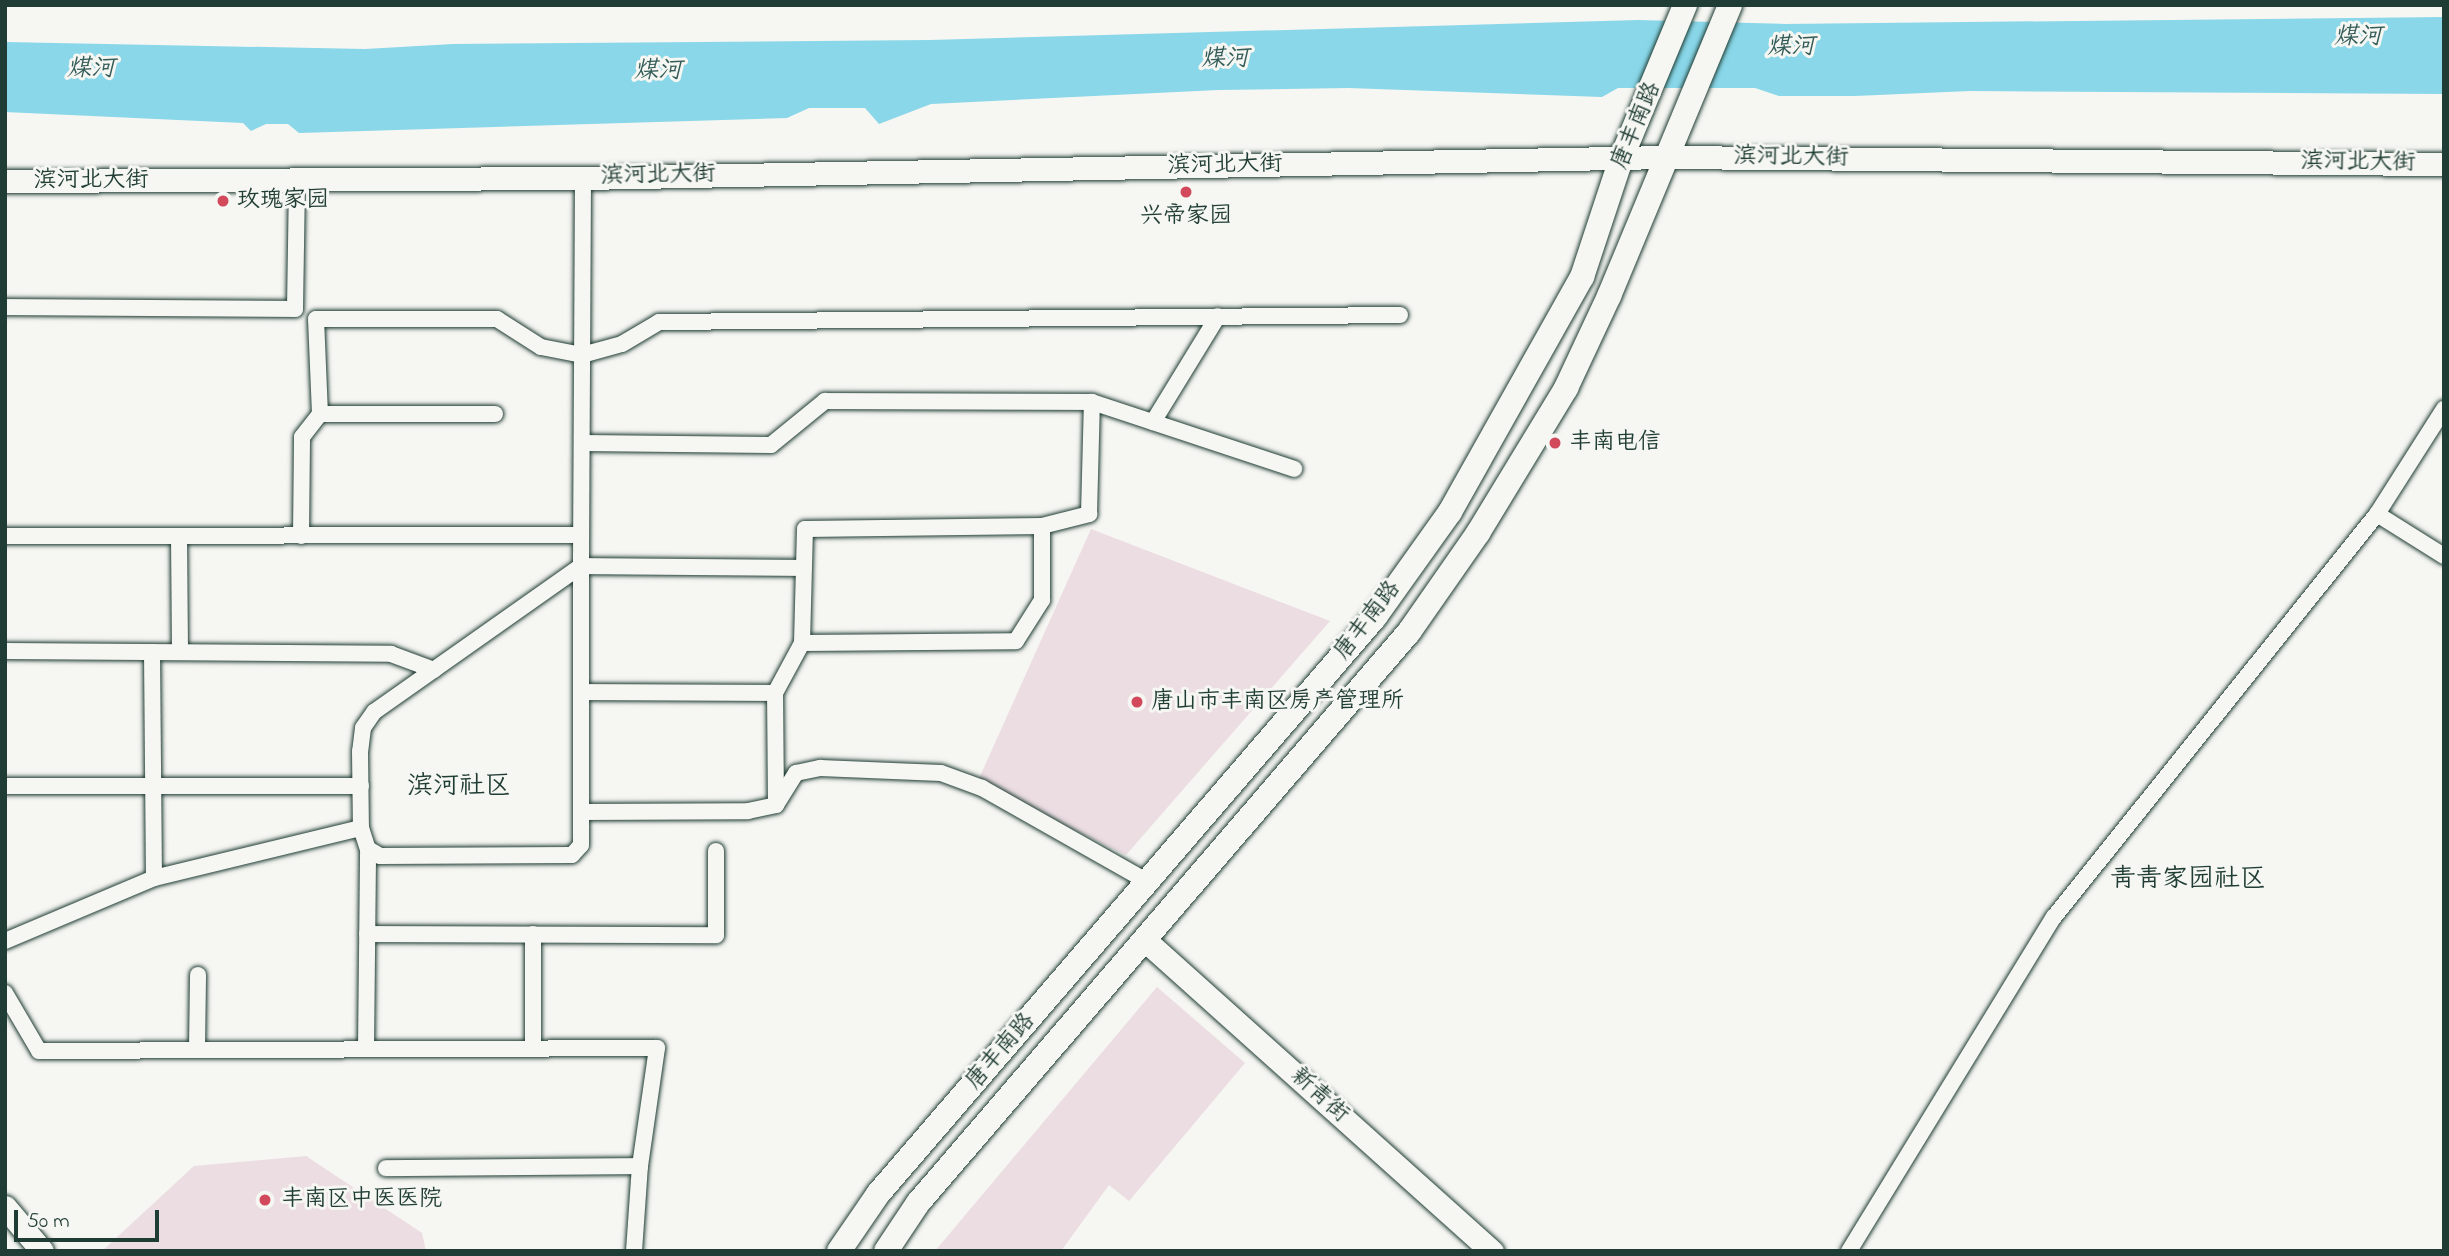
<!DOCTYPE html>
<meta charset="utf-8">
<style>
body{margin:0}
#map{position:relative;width:2449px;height:1256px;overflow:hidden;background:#f6f6f2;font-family:"Indie Flower","LXGW WenKai TC",sans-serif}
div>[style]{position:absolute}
.built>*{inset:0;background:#ecdde3}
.water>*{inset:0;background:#89d7e9}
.roads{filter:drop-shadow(0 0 2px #1f3d34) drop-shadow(0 0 2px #1f3d34)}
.street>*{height:16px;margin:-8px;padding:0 8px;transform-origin:8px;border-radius:8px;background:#f6f6f2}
.secondary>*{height:23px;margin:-11.5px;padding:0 11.5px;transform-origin:11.5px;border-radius:11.5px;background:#f6f6f2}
.primary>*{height:24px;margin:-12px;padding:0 12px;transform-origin:12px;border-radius:12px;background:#f6f6f2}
.dots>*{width:19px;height:19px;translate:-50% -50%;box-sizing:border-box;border:4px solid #f6f6f2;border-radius:50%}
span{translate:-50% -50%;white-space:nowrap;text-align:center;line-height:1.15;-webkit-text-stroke:6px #f6f6f2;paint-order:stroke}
.street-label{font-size:23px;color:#1f3d34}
.poi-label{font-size:23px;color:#1f3d34}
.left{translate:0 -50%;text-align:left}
.water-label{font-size:24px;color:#345c58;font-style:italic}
.quarter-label{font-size:26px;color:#1f3d34}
.frame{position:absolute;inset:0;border:7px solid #1f3d34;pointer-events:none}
.scale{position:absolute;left:14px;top:1210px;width:145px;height:32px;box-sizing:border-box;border:4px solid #1f3d34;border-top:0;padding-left:9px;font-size:21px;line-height:24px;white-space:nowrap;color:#1f3d34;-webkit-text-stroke:5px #f6f6f2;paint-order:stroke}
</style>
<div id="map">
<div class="built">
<div style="clip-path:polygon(1091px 529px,1330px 621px,1126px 855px,977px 783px)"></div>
<div style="clip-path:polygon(1157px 987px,1245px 1063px,1129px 1201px,1109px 1185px,1061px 1251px,935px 1251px)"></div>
<div style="clip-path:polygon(306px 1156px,422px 1233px,426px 1251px,102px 1251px,194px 1166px)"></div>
</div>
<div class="water">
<div style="clip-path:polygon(2444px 17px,2444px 94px,1970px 91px,1855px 96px,1779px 96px,1755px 88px,1618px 88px,1602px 97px,1348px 88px,1218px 90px,931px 104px,879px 124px,865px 108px,809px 108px,787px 118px,299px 133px,288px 124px,266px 124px,251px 131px,243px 123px,5px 112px,5px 42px,365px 49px,453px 44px,930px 40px,1638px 20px,1785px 24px)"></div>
</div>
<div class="roads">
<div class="street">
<div style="left:583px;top:178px;width:388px;rotate:90.3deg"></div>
<div style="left:581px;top:566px;width:253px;rotate:144.8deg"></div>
<div style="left:374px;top:712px;width:19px;rotate:125deg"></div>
<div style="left:363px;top:728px;width:23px;rotate:97deg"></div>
<div style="left:360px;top:751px;width:77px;rotate:89.3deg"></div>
<div style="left:361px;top:828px;width:22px;rotate:72deg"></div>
<div style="left:368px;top:849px;width:14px;rotate:30deg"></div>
<div style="left:380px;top:856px;width:192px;rotate:-0.3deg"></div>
<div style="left:572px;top:855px;width:13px;rotate:-48deg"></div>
<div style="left:581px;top:845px;width:279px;rotate:-90deg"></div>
<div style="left:581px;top:566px;width:220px;rotate:0.5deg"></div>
<div style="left:5px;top:307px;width:290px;rotate:0.4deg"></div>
<div style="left:295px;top:309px;width:128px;rotate:-89.1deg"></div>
<div style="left:320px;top:414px;width:175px"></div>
<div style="left:1153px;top:422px;width:124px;rotate:-58.5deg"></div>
<div style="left:582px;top:443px;width:189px;rotate:0.6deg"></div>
<div style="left:771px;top:445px;width:70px;rotate:-39.2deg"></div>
<div style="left:825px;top:401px;width:267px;rotate:0.2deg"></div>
<div style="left:1092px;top:402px;width:213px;rotate:18.3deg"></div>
<div style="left:2377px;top:514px;width:79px;rotate:32.1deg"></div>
<div style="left:5px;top:536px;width:576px;rotate:-0.1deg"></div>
<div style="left:179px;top:536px;width:116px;rotate:89.5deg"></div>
<div style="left:301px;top:536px;width:99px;rotate:-89.4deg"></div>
<div style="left:302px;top:437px;width:29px;rotate:-52deg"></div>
<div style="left:320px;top:414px;width:95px;rotate:-92.4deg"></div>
<div style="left:316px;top:319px;width:181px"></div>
<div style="left:497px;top:319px;width:52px;rotate:32.5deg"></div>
<div style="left:541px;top:347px;width:42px;rotate:11deg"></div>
<div style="left:582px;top:355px;width:41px;rotate:-15.4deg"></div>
<div style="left:622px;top:344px;width:43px;rotate:-30.7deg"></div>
<div style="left:659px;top:322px;width:741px;rotate:-0.54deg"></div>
<div style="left:802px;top:643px;width:114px;rotate:-88.5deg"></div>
<div style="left:805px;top:529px;width:237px;rotate:-0.7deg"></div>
<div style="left:1042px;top:526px;width:49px;rotate:-14.3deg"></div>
<div style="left:1089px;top:514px;width:112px;rotate:-88.5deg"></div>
<div style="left:5px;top:651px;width:386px;rotate:0.4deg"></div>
<div style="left:391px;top:654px;width:46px;rotate:20.4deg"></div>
<div style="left:152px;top:652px;width:226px;rotate:89.5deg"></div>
<div style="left:581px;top:692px;width:194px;rotate:0.3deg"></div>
<div style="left:5px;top:786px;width:356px"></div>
<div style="left:776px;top:804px;width:111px;rotate:-90.5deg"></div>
<div style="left:775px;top:693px;width:57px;rotate:-61.6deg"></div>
<div style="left:802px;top:643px;width:214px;rotate:-0.5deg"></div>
<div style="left:1016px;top:641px;width:49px;rotate:-57.6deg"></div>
<div style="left:1042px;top:600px;width:74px;rotate:-90deg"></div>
<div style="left:581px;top:812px;width:167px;rotate:-0.3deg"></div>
<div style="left:748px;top:811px;width:29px;rotate:-12deg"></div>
<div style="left:776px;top:805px;width:38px;rotate:-58deg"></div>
<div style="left:796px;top:773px;width:25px;rotate:-12deg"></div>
<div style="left:820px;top:768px;width:121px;rotate:2.4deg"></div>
<div style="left:941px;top:773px;width:44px;rotate:20.1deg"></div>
<div style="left:982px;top:788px;width:191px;rotate:29.5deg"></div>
<div style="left:367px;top:934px;width:349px;rotate:0.2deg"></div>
<div style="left:716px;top:935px;width:84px;rotate:-90deg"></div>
<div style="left:5px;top:941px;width:162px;rotate:-22.9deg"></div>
<div style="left:154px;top:878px;width:213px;rotate:-13.6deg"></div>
<div style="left:5px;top:993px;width:67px;rotate:59.6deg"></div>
<div style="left:39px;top:1051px;width:618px;rotate:-0.28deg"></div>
<div style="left:657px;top:1048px;width:119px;rotate:98.2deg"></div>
<div style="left:640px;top:1166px;width:254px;rotate:179.5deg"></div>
<div style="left:533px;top:1048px;width:114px;rotate:-90deg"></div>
<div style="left:197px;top:1049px;width:74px;rotate:-89.2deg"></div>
<div style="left:366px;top:1049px;width:200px;rotate:-89.4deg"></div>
<div style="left:634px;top:1251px;width:85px;rotate:-86deg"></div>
<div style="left:1849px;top:1251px;width:392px;rotate:-58.5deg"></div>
<div style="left:2054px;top:917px;width:516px;rotate:-51.29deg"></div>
<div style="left:2377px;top:514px;width:125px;rotate:-57.5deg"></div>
</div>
<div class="secondary">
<div style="left:5px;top:181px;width:578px;rotate:-0.3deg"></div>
<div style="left:583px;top:178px;width:1083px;rotate:-1.11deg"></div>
<div style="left:1666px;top:157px;width:778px;rotate:0.52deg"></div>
<div style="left:1146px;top:941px;width:465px;rotate:41.9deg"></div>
<div style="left:5px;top:1207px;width:57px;rotate:49.9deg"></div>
</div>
<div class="primary">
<div style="left:839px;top:1251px;width:69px;rotate:-55.6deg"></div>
<div style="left:878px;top:1194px;width:762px;rotate:-49.26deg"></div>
<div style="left:1375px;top:617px;width:129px;rotate:-54.5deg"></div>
<div style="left:1450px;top:512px;width:270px;rotate:-60.7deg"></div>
<div style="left:1582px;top:277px;width:124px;rotate:-71.7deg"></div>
<div style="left:1621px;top:159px;width:167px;rotate:-67.4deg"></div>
<div style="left:886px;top:1251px;width:58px;rotate:-56.3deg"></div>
<div style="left:918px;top:1203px;width:753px;rotate:-49.31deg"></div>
<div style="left:1409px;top:632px;width:121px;rotate:-55.1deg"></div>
<div style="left:1478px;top:533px;width:170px;rotate:-58.7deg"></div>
<div style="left:1566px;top:388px;width:102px;rotate:-64.9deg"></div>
<div style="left:1609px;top:296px;width:315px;rotate:-67.4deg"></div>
</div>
</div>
<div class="dots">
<div style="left:1186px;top:192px;background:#d1495b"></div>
<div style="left:223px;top:201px;background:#d1495b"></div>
<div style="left:1555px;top:443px;background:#d1495b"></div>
<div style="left:1137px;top:702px;background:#d1495b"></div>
<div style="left:265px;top:1200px;background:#d1495b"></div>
</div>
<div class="street-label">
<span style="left:1637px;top:126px;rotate:-67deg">唐丰南路</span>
<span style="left:1791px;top:158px;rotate:1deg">滨河北大街</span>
<span style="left:2358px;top:163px;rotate:1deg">滨河北大街</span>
<span style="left:1225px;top:166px;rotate:-1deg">滨河北大街</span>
<span style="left:658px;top:176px;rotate:-1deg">滨河北大街</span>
<span style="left:91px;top:181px">滨河北大街</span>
<span style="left:1368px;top:621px;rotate:-52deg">唐丰南路</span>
<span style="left:1001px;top:1052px;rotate:-49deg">唐丰南路</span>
<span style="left:1319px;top:1096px;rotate:42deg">新青街</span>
</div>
<div class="poi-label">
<span class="left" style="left:237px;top:201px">玫瑰家园</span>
<span style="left:1186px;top:217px">兴帝家园</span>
<span class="left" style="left:1569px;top:443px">丰南电信</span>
<span class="left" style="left:1151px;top:702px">唐山市丰南区房产管理所</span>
<span class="left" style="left:281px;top:1200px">丰南区中医医院</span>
</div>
<div class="water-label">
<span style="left:2358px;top:38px">煤河</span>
<span style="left:1791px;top:48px;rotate:-1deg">煤河</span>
<span style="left:1225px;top:60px;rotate:-1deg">煤河</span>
<span style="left:91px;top:70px">煤河</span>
<span style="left:658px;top:72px">煤河</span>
</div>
<div class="quarter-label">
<span style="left:459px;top:788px">滨河社区</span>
<span style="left:2188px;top:881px">青青家园社区</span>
</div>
<div class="frame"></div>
<div class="scale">50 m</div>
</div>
